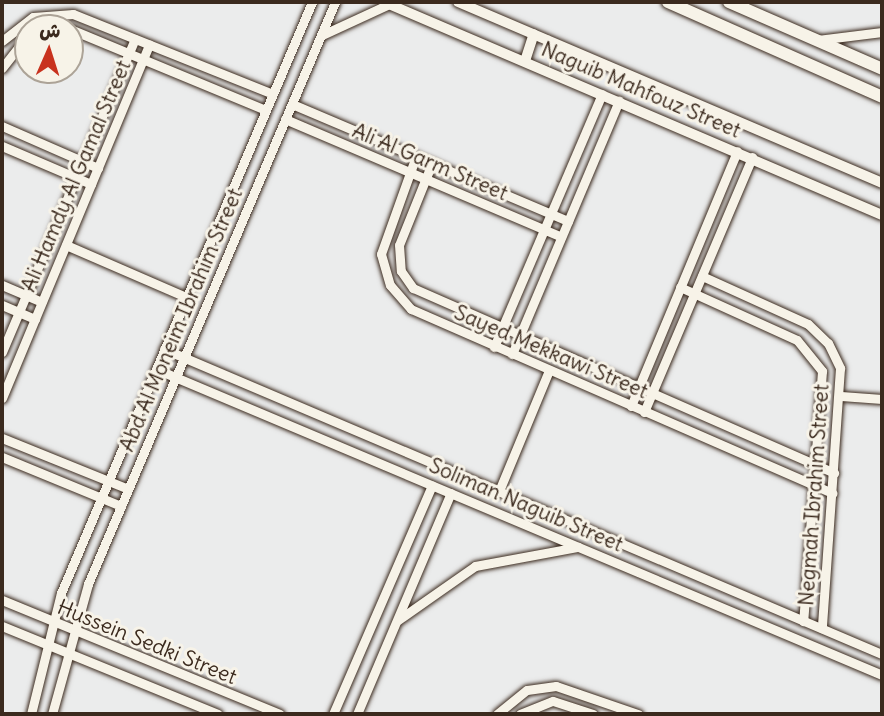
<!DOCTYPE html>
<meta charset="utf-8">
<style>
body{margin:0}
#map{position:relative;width:884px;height:716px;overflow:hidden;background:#ebecec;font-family:Delius,"Playpen Sans Arabic",sans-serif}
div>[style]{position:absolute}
.roads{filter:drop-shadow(0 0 2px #3b2a1e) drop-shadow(0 0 2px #3b2a1e)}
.minor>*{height:9px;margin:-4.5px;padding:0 4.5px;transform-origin:4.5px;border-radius:4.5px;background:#f7f3e8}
.tertiary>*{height:10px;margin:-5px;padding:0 5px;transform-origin:5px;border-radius:5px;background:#f7f3e8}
.secondary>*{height:12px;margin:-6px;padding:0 6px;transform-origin:6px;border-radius:6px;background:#f7f3e8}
span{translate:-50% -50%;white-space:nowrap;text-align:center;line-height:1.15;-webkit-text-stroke:6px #f7f3e8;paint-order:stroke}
.street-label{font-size:21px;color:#3b2a1e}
.frame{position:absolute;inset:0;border:4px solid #3b2a1e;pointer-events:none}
.north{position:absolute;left:14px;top:14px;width:70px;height:70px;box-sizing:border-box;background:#f7f3e8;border:2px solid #aca397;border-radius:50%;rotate:3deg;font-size:19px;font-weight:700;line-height:28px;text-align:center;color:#3b2a1e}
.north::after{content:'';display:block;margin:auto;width:24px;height:32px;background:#c8321e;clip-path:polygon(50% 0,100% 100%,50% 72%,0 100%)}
</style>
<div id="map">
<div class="roads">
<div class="minor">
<div style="left:46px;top:28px;width:18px"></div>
<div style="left:70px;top:29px;width:212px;rotate:22.5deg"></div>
<div style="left:322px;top:35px;width:74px;rotate:-24.8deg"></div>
<div style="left:818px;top:40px;width:64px;rotate:-7.1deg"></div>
<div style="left:2px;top:41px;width:39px;rotate:-38deg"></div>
<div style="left:33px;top:17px;width:40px;rotate:-4.3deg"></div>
<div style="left:73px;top:14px;width:215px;rotate:21.8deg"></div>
<div style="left:2px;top:68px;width:42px;rotate:-51.8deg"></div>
<div style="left:292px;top:104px;width:300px;rotate:23deg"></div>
<div style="left:285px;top:119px;width:300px;rotate:23.1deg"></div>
<div style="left:2px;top:126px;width:105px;rotate:23.6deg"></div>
<div style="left:2px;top:146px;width:97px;rotate:23.1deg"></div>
<div style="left:416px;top:156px;width:104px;rotate:109.7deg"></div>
<div style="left:381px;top:254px;width:32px;rotate:74deg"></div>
<div style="left:390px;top:285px;width:32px;rotate:49deg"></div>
<div style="left:411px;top:309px;width:460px;rotate:23.6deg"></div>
<div style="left:432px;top:163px;width:88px;rotate:111.9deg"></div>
<div style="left:399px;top:245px;width:26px;rotate:86deg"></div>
<div style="left:401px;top:271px;width:21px;rotate:55deg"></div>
<div style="left:413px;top:288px;width:460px;rotate:23.7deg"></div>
<div style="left:66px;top:245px;width:131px;rotate:23.4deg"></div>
<div style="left:702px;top:276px;width:116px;rotate:24.4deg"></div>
<div style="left:808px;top:324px;width:28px;rotate:44deg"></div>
<div style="left:828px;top:343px;width:28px;rotate:64deg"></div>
<div style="left:840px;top:368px;width:261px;rotate:94deg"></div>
<div style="left:2px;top:285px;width:43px;rotate:23deg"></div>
<div style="left:680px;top:287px;width:128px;rotate:24.4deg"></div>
<div style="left:797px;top:340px;width:40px;rotate:51deg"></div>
<div style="left:822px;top:371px;width:251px;rotate:94.3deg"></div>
<div style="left:2px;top:305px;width:36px;rotate:23deg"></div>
<div style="left:494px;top:347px;width:275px;rotate:-66.9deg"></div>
<div style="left:164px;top:349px;width:780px;rotate:23.02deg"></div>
<div style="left:2px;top:352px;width:340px;rotate:-67deg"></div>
<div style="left:512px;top:354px;width:275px;rotate:-67.1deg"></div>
<div style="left:156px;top:369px;width:788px;rotate:22.85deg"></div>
<div style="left:841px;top:396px;width:41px;rotate:4.2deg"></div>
<div style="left:2px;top:398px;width:383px;rotate:-67.4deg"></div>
<div style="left:631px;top:406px;width:276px;rotate:-67.4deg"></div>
<div style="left:644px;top:412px;width:277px;rotate:-67deg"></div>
<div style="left:2px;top:438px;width:136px;rotate:22deg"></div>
<div style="left:2px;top:457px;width:129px;rotate:22.4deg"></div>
<div style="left:499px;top:491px;width:131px;rotate:-67.5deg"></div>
<div style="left:2px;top:600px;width:300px;rotate:22.3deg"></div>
<div style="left:398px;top:620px;width:94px;rotate:-35deg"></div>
<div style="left:475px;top:566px;width:105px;rotate:-10.5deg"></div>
<div style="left:2px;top:626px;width:233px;rotate:22.2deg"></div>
<div style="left:31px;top:714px;width:125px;rotate:-76.1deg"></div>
<div style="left:61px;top:593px;width:642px;rotate:-66.99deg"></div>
<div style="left:52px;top:714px;width:135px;rotate:-74.5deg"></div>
<div style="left:88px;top:584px;width:632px;rotate:-67deg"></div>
<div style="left:333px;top:714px;width:249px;rotate:-66.6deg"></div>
<div style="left:357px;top:714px;width:240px;rotate:-67deg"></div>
<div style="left:497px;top:714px;width:38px;rotate:-39deg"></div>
<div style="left:527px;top:690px;width:29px;rotate:-8deg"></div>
<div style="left:556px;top:686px;width:87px;rotate:18.9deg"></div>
<div style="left:520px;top:714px;width:35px;rotate:-22deg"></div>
<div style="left:553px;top:701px;width:42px;rotate:18deg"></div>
</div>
<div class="tertiary">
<div style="left:384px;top:2px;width:542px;rotate:23.16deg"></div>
<div style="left:458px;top:2px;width:461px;rotate:23.1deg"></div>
<div style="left:525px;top:61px;width:28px;rotate:-72deg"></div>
</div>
<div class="secondary">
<div style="left:668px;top:2px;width:234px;rotate:23.9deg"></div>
<div style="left:729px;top:2px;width:167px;rotate:23.6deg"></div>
</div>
</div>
<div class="street-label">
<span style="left:641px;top:90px;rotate:23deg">Naguib Mahfouz Street</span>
<span style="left:430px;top:162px;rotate:23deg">Ali Al Garm Street</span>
<span style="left:76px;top:176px;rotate:-67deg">Ali Hamdy Al Gamal Street</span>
<span style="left:181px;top:320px;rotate:-67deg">Abd Al Moneim Ibrahim Street</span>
<span style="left:551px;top:352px;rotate:23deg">Sayed Mekkawi Street</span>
<span style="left:814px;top:495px;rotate:-86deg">Negmah Ibrahim Street</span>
<span style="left:526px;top:505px;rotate:23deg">Soliman Naguib Street</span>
<span style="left:147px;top:642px;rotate:22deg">Hussein Sedki Street</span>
</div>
<div class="frame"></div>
<div class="north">ش</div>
</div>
